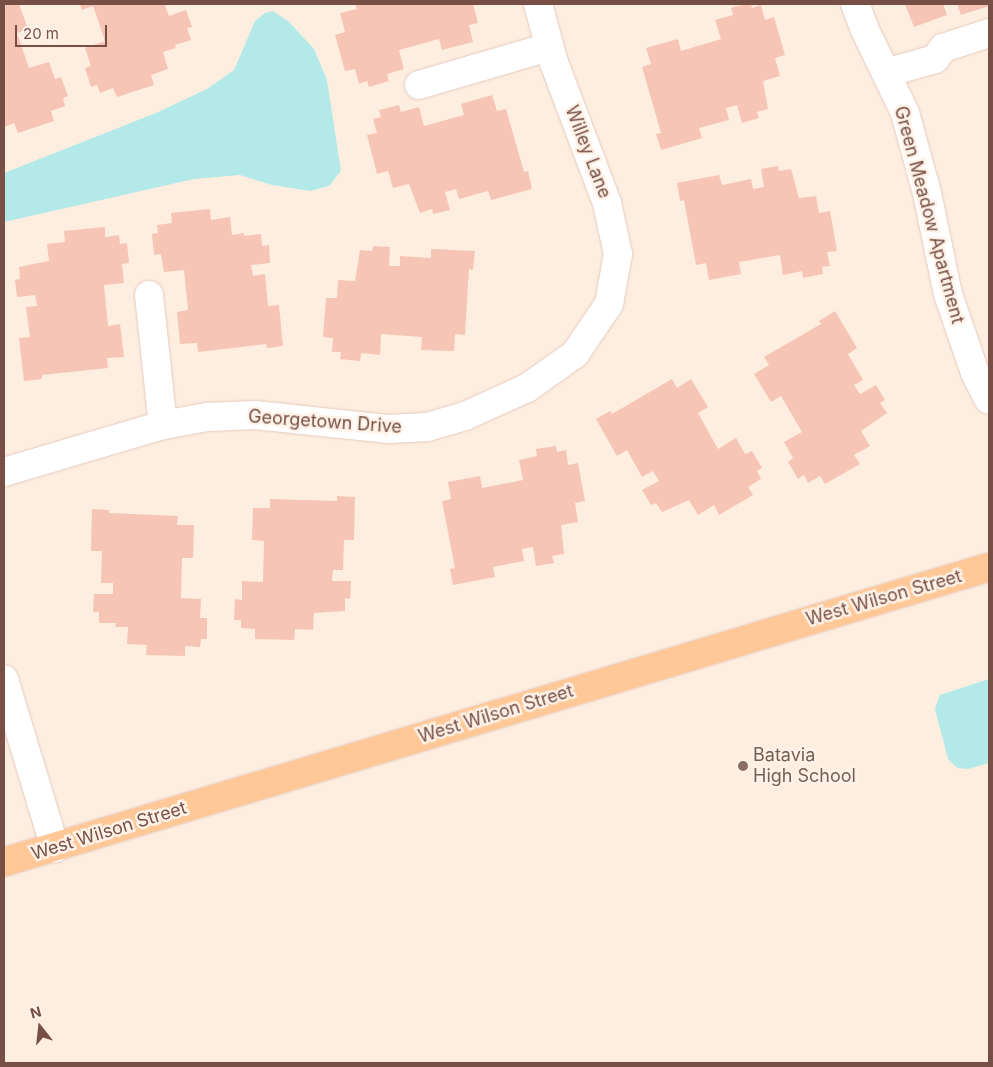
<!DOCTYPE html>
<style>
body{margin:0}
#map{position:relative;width:993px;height:1067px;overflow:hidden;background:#feeee0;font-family:Inter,sans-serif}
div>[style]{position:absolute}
.water>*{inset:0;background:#b3e9e9}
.building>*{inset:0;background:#f6c5b5}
.roads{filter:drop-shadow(0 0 1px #e5cabe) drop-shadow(0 0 1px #e5cabe)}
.minor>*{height:28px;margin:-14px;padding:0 14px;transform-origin:14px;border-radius:14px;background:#fff}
.major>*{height:28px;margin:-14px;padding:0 14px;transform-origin:14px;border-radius:14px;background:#ffc896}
.dots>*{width:14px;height:14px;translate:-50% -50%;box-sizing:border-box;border:2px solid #fff2e8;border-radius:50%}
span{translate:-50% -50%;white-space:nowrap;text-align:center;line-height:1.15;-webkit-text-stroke:5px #fff2e8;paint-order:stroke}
.street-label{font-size:18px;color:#774f45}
.education-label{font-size:18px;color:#785e54}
.left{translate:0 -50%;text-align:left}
.frame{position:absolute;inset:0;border:5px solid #774f45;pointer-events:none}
.north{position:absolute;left:15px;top:1002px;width:50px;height:50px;-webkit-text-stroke:4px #fff2e8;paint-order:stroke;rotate:344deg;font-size:14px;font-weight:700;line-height:20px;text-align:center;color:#774f45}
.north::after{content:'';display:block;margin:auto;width:18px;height:22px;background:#774f45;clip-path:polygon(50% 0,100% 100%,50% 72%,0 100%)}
.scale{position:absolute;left:15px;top:25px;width:92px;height:22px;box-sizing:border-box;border:2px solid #774f45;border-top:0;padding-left:6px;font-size:15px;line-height:18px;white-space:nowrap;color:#774f45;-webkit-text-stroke:4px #fff2e8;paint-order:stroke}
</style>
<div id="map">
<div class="water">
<div style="clip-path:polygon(273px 11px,289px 22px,314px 49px,327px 80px,341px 171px,329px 186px,310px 191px,272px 185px,240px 175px,194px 179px,4px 222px,4px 173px,156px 113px,207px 89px,234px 70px,255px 21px,265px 13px)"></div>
<div style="clip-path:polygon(989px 679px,989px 763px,968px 769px,957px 768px,948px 759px,935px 709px,940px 695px)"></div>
</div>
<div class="building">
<div style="clip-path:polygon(4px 4px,19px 4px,28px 29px,17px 33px,29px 68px,49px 62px,55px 79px,61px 77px,68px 96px,63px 98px,65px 106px,51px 111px,54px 121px,18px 133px,14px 123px,4px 127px)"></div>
<div style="clip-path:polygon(80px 4px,170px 4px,165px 6px,169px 16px,186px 10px,192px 27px,187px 28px,191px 40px,175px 45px,176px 48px,163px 52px,168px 69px,151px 75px,154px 85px,117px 97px,113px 88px,100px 93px,97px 85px,91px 87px,85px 68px,91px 66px,85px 48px,105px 41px,93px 6px,82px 10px)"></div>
<div style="clip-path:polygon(355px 4px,473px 4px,478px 23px,469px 25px,473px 42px,442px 50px,439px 39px,399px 50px,404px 69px,387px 74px,389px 81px,369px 87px,367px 81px,359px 84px,355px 69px,345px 71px,335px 35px,345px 32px,340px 13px,357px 9px)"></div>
<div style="clip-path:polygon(745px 4px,751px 4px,752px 8px,761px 5px,765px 20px,774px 17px,785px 55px,775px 58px,780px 76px,763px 81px,768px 109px,757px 112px,759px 118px,742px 123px,737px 105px,726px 108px,729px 120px,699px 128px,702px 138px,661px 150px,656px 134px,661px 133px,642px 67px,651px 64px,646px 48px,678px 39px,681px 51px,721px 39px,715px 20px,733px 15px,731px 8px)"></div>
<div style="clip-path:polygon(905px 4px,943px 4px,947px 15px,914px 27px)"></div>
<div style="clip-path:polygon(957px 4px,989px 4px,989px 6px,961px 15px)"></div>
<div style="clip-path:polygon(492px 95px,497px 111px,506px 109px,524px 172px,528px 171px,532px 189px,491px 200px,488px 191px,459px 199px,456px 189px,445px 192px,450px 210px,433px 214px,432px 209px,420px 213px,409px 184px,393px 188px,388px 171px,377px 174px,367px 135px,377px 133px,373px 119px,381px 117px,379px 110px,399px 105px,401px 112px,419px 107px,424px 126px,464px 115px,461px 104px)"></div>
<div style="clip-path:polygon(778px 166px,779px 171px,791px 169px,799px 198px,816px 196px,819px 213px,830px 211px,837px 251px,827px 252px,830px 266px,822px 267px,823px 274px,803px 278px,802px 271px,783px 275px,780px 255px,739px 262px,741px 274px,709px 280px,706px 263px,696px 265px,684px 200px,680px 201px,677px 183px,719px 175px,722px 185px,751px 179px,753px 189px,764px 187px,761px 169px)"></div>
<div style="clip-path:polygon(210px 209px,211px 220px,230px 217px,232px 235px,244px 233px,244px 236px,261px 234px,262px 246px,269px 245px,270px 263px,251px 265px,253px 276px,265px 274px,268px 306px,279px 305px,283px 346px,267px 348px,266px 344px,198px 352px,197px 343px,180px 344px,177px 312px,188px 310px,184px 270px,164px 272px,161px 254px,154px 255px,152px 234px,158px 233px,157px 225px,172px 223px,171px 213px)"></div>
<div style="clip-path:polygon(105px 227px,105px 237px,119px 235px,120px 244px,127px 243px,129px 263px,122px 264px,124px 283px,104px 285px,108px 326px,120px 324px,124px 357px,107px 358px,108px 368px,42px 375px,42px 379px,24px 381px,19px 338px,30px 337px,26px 307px,37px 306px,35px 295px,17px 297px,15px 280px,20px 279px,19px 267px,49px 261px,47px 244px,65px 242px,64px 231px)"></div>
<div style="clip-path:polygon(373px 246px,390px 247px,389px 266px,400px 266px,400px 256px,431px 258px,431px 249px,475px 251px,473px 270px,469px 269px,465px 335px,455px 334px,454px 351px,421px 350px,422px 337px,381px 334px,380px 355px,361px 353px,360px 361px,340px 359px,341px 352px,332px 352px,333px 338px,323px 337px,326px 298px,337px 298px,338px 280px,355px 281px,360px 250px,372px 251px)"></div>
<div style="clip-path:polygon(835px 311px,857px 348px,848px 354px,863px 380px,854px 385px,860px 394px,876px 385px,885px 400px,880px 403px,887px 413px,861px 431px,870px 446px,854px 455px,860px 464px,825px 484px,820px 476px,808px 483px,804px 475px,798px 479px,788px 462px,793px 458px,784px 442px,802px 432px,781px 396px,771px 402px,754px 374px,769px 365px,764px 357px,821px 324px,819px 321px)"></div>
<div style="clip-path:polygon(672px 379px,677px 388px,691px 379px,708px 407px,698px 413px,718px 449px,736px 438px,745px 454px,752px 451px,762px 468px,757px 471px,761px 479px,748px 487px,753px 495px,719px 515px,714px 505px,698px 515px,689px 500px,662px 512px,656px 503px,651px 505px,642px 490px,659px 481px,653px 471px,642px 477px,627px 450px,617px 456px,596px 419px,610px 411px,612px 414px)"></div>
<div style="clip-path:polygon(556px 446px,557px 452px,566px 450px,568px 465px,578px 463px,585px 501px,575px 503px,578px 522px,561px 525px,564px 554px,552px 556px,554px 563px,536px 566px,533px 547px,522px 549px,524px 561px,493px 567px,495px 577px,453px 585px,450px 569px,455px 568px,442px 501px,451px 499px,448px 482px,480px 476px,482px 488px,523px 480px,519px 460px,537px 456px,536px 449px)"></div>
<div style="clip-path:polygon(337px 496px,355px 497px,354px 540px,344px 540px,343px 570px,333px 570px,332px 581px,351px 581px,350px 599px,345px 598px,345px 611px,314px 613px,313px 630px,295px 629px,294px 640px,255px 639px,255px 629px,241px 628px,241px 620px,234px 620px,235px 599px,242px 600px,242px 581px,263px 582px,264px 541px,252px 540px,253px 508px,270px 508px,270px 499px,337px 501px)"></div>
<div style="clip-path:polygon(92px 509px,109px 510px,109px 513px,178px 516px,177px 525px,194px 525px,193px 558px,182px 558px,181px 598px,201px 599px,200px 618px,207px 618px,207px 639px,201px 639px,200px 647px,185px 646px,185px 656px,146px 655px,147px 645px,127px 644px,128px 627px,115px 627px,116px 623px,99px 623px,99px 612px,93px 612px,94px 594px,113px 594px,113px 583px,101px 583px,102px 551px,91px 551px)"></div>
</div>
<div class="roads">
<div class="minor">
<div style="left:855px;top:4px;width:26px;rotate:69deg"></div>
<div style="left:864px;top:28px;width:94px;rotate:64.2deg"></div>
<div style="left:905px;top:113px;width:83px;rotate:74.6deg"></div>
<div style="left:927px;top:193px;width:103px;rotate:78.3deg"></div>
<div style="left:948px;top:294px;width:83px;rotate:71.1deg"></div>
<div style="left:975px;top:373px;width:30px;rotate:63deg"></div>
<div style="left:886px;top:73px;width:51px;rotate:-15.9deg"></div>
<div style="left:935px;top:59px;width:14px;rotate:-54deg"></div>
<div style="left:943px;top:48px;width:48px;rotate:-18.1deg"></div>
<div style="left:419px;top:85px;width:135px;rotate:-16.3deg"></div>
<div style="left:149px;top:295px;width:131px;rotate:83.9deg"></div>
<div style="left:4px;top:472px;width:166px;rotate:-16.5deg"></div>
<div style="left:163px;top:425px;width:45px;rotate:-10.3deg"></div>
<div style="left:207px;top:417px;width:48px;rotate:-2.4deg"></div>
<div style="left:255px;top:415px;width:135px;rotate:6deg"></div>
<div style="left:389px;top:429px;width:38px;rotate:-3deg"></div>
<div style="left:427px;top:427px;width:40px;rotate:-16deg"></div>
<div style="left:465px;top:416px;width:68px;rotate:-24.3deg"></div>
<div style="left:527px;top:388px;width:59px;rotate:-35.3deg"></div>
<div style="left:575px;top:354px;width:60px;rotate:-55.8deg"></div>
<div style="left:609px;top:304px;width:51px;rotate:-79.8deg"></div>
<div style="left:618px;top:254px;width:52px;rotate:-102.2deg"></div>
<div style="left:607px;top:203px;width:150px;rotate:-110.7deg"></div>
<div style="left:554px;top:63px;width:61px;rotate:-105.2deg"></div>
<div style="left:4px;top:679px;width:177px;rotate:73.2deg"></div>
</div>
<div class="major">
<div style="left:4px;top:862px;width:1028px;rotate:-16.67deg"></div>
</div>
</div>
<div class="dots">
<div style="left:743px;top:766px;background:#8d6e63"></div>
</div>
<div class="street-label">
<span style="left:588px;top:152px;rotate:69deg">Willey Lane</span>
<span style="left:929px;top:215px;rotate:75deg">Green Meadow Apartment</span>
<span style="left:325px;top:422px;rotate:4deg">Georgetown Drive</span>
<span style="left:884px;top:598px;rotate:-16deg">West Wilson Street</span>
<span style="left:496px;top:714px;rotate:-17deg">West Wilson Street</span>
<span style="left:109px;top:831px;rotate:-17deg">West Wilson Street</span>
</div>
<div class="education-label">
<span class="left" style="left:753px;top:766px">Batavia<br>High School</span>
</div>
<div class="frame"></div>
<div class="north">N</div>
<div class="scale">20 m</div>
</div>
